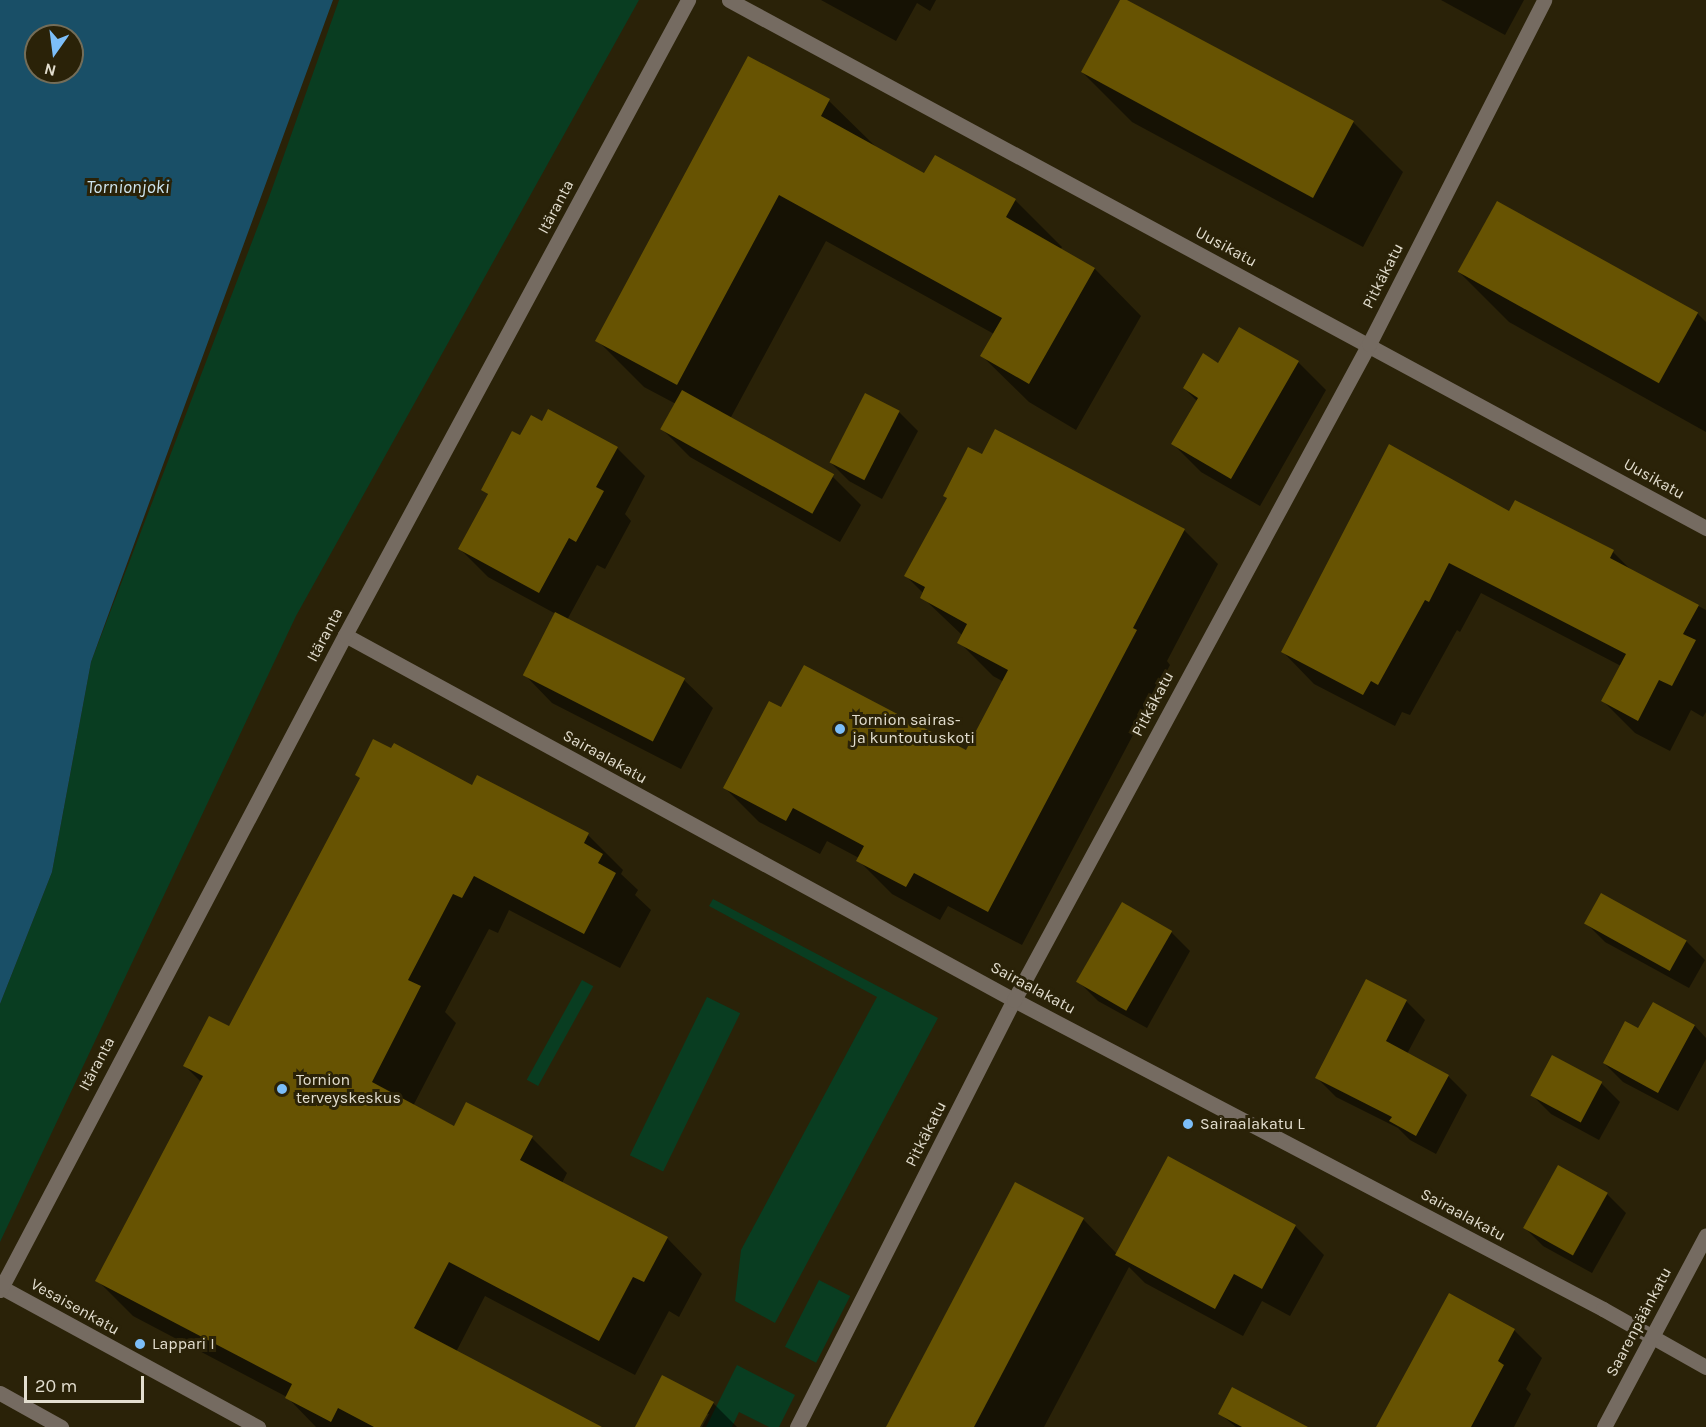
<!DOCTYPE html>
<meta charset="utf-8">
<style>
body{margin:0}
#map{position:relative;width:1706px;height:1427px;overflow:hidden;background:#2a2208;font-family:Karla,sans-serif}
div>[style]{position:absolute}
.green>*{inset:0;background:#093d21;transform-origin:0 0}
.water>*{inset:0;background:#194f67}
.shadow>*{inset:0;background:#0007}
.building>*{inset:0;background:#675302;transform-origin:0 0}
.minor>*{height:15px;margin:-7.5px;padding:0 7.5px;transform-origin:7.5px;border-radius:7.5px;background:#756b61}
.dots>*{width:16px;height:16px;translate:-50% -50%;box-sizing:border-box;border:3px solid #2a2208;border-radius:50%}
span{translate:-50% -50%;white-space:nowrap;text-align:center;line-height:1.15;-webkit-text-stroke:6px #2a2208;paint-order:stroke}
.street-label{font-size:16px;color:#e3decf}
.poi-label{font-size:16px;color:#e3decf}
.left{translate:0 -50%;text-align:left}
.water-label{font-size:18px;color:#cfe6f1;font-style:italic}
.north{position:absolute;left:24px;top:24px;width:60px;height:60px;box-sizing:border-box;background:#2a2208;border:2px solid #746d58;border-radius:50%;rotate:194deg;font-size:16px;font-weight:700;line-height:24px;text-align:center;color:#e3decf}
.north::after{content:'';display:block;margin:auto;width:21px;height:27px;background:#7cbef9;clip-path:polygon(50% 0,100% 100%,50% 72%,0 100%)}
.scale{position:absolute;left:24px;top:1376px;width:120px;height:27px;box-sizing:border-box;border:3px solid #e3decf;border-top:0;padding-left:8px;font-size:18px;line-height:21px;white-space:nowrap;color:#e3decf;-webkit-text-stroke:4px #2a2208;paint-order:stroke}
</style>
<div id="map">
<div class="green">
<div style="clip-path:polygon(339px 0,639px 0,296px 616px,0 1242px,0 1004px,52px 872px,91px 662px,268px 200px)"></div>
<div style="clip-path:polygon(713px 899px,938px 1018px,775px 1323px,735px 1301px,741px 1250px,877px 997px,709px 906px)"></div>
<div style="left:582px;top:980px;width:13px;height:114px;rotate:29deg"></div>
<div style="left:707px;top:997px;width:37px;height:176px;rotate:26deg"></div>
<div style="left:819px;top:1280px;width:35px;height:75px;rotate:27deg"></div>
<div style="clip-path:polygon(737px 1365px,795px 1395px,779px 1427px,769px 1427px,739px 1412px,732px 1427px,706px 1427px)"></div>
</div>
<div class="water">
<div style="clip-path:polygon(evenodd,0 0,333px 0,91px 662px,52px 872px,0 1004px,0 0,36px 36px,72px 36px,72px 72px,36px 72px,36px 36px)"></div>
</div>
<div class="shadow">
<div style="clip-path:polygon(821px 0,936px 0,930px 11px,917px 3px,896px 41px)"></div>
<div style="clip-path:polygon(1121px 0,1353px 122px,1403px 172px,1363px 247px,1132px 122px,1082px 72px)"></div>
<div style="clip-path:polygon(1441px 0,1524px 0,1505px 35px)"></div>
<div style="clip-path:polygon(829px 101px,876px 147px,925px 175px,1015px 200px,1062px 247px,1060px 250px,1095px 269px,1141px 316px,1076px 430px,1029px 402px,982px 356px,994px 334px,826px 241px,730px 419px,833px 477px,861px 505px,840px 542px,690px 457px,662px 429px,676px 404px,644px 387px,597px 340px)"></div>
<div style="clip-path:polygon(1459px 272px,1697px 313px,1706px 322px,1706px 432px,1509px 322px)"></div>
<div style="clip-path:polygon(1298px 362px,1326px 390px,1260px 506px,1201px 472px,1173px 444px,1198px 402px,1184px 388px,1219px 365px)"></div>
<div style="clip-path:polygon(899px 412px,918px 431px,882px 499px,849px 481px,830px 462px)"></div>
<div style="clip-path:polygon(543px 423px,617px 448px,645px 476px,625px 514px,631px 521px,605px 569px,597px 565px,567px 620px,684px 680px,713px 708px,681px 769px,552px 703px,524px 674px,556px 614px,488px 577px,460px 549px,489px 496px,483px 489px,520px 437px)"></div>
<div style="clip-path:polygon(982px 456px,1184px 530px,1218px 564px,1167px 661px,1170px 665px,1022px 945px,948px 906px,940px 920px,892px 894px,858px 860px,859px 858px,827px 841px,820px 854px,759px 822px,725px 788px,782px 709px,967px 752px,1004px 682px,993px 676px,959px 642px,962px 635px,922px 597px,924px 594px,905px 575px)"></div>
<div style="clip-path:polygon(1510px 513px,1613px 552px,1633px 572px,1706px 610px,1706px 712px,1703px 717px,1691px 710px,1670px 751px,1635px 733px,1603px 701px,1621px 666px,1481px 593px,1460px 632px,1457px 630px,1410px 715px,1402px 712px,1395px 726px,1314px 684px,1283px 652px)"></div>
<div style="clip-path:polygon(357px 775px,473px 787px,588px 835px,623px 870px,621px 874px,638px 890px,635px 895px,651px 910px,620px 968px,509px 910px,498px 933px,489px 929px,445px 1012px,456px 1023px,413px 1106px,455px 1128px,532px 1138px,567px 1173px,562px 1183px,667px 1238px,702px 1274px,679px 1317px,669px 1311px,635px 1375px,485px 1296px,456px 1352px,599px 1427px,316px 1427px,287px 1397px,133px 1316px,97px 1280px,201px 1082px,185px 1066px,229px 1028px,361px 779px)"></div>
<div style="clip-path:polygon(1586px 923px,1686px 941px,1705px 960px,1689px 988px,1605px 942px)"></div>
<div style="clip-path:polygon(1171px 932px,1190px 951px,1147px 1028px,1098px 1001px,1079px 982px)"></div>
<div style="clip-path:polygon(1406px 1001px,1425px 1020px,1407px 1054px,1448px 1076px,1467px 1095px,1436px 1154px,1410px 1140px,1398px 1128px,1336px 1097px,1317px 1078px)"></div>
<div style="clip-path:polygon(1653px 1004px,1695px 1026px,1706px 1038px,1706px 1059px,1678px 1111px,1623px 1082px,1604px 1063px,1639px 1030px)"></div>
<div style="clip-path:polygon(1601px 1083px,1620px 1102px,1599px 1140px,1551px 1114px,1532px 1095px)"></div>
<div style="clip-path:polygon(1169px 1158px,1295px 1226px,1324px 1255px,1290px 1316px,1262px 1301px,1243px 1336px,1145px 1283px,1129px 1267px,1044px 1427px,888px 1427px,1083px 1219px,1117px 1254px)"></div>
<div style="clip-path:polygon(1607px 1194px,1626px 1213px,1592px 1273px,1543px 1246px,1524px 1227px)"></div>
<div style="clip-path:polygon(1514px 1330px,1542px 1358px,1526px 1389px,1531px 1394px,1514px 1427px,1378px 1427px)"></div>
<div style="clip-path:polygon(713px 1403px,737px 1427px,702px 1427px,709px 1414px,705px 1414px,699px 1427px,637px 1427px)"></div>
<div style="clip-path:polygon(1220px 1414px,1289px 1427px,1236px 1427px)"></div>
</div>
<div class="building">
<div style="clip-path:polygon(1120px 0,1127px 0,1354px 121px,1313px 198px,1081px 72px)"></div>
<div style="clip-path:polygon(748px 56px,830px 99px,821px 116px,924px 173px,935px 155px,1016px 199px,1006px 217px,1095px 268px,1029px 384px,980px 356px,1002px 318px,779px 195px,677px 385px,595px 341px)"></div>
<div style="left:1497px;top:201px;width:230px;height:81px;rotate:29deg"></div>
<div style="clip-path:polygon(1239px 327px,1299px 361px,1231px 479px,1171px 444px,1198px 398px,1183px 388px,1203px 353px,1218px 363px)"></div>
<div style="left:682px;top:390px;width:174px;height:45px;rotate:29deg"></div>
<div style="left:865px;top:393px;width:39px;height:78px;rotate:27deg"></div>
<div style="clip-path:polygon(548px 409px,618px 447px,596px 487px,604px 491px,576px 542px,569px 538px,539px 593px,458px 549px,488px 494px,481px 490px,512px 431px,520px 435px,531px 415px,542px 421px)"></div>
<div style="clip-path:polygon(995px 429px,1185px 529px,1133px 628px,1137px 630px,988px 912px,914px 873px,906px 887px,856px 861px,864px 846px,793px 808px,786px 821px,723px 788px,769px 701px,781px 707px,804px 665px,966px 750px,1008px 670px,957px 643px,967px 624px,920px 598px,925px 587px,904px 576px,947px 498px,943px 496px,968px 447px,982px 454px)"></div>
<div style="clip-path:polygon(1389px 444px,1509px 511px,1515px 500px,1614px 550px,1610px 558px,1699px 605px,1683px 634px,1696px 640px,1672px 686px,1659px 680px,1638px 721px,1601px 701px,1626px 654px,1449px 563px,1429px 602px,1425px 600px,1378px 685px,1371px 681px,1363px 695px,1281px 652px)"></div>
<div style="left:555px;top:612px;width:146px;height:71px;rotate:27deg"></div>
<div style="clip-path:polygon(373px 739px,391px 748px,394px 743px,472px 785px,477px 775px,589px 833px,584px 843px,603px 854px,598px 863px,616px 873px,584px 934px,474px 876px,462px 898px,453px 894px,408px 980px,421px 986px,372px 1082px,454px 1126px,466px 1102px,533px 1136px,520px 1160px,668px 1237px,644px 1282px,633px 1277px,599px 1341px,449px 1262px,414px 1328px,602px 1427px,374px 1427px,338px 1408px,331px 1422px,285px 1398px,292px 1384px,95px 1281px,203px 1076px,183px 1066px,209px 1016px,229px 1026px,360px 778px,355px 775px)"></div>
<div style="left:1601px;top:893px;width:98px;height:35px;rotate:29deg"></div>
<div style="left:1122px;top:902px;width:58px;height:92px;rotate:30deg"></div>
<div style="clip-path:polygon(1366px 979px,1407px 1000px,1386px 1041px,1449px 1075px,1416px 1136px,1389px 1121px,1392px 1117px,1315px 1078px)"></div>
<div style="clip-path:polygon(1653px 1002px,1695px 1025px,1658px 1093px,1603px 1063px,1625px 1021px,1638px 1028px)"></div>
<div style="left:1552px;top:1055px;width:57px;height:46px;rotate:28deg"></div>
<div style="clip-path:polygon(1168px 1156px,1296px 1225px,1262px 1289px,1234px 1274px,1215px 1309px,1115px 1255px)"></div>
<div style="left:1558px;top:1165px;width:57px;height:72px;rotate:29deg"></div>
<div style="clip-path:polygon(1015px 1182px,1084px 1218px,974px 1427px,886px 1427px)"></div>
<div style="clip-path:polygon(1449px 1293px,1515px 1329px,1498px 1361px,1504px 1365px,1471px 1427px,1376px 1427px)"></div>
<div style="clip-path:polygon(662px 1375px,714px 1402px,700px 1427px,635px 1427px)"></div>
<div style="clip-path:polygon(1232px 1387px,1308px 1427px,1242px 1427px,1218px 1414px)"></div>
</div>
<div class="minor">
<div style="left:729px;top:0;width:1111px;rotate:28.39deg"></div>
<div style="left:345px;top:635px;width:762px;rotate:28.62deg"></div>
<div style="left:1014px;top:1000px;width:665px;rotate:27.68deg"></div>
<div style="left:1603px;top:1309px;width:118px;rotate:29.4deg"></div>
<div style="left:1px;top:1287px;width:293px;rotate:28.6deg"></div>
<div style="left:0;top:1290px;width:740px;rotate:-62.22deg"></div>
<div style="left:345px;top:635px;width:722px;rotate:-61.62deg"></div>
<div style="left:0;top:1393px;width:70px;rotate:29.1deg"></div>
<div style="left:797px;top:1427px;width:479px;rotate:-63.1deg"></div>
<div style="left:1014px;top:1000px;width:746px;rotate:-61.58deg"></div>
<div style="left:1369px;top:344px;width:386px;rotate:-63deg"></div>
<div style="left:1604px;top:1427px;width:217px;rotate:-62deg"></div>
</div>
<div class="dots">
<div style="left:840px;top:729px;background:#7cbef9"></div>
<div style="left:282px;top:1089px;background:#7cbef9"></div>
<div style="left:1188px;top:1124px;background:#7cbef9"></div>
<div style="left:140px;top:1344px;background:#7cbef9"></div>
</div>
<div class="street-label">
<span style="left:556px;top:207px;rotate:-62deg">Itäranta</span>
<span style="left:1226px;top:247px;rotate:28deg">Uusikatu</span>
<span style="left:1383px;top:276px;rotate:-63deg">Pitkäkatu</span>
<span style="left:1654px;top:479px;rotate:29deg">Uusikatu</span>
<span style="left:325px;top:635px;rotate:-62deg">Itäranta</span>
<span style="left:1153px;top:704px;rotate:-62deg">Pitkäkatu</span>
<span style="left:605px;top:757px;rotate:29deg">Sairaalakatu</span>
<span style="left:1033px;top:988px;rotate:28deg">Sairaalakatu</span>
<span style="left:97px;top:1064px;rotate:-62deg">Itäranta</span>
<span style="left:926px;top:1134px;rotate:-63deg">Pitkäkatu</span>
<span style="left:1463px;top:1215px;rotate:28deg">Sairaalakatu</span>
<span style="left:75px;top:1307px;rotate:29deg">Vesaisenkatu</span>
<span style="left:1639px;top:1322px;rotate:-62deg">Saarenpäänkatu</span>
</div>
<div class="poi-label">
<span class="left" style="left:852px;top:729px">Tornion sairas-<br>ja kuntoutuskoti</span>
<span class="left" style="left:296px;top:1089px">Tornion<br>terveyskeskus</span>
<span class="left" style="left:1200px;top:1124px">Sairaalakatu L</span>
<span class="left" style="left:152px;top:1344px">Lappari I</span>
</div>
<div class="water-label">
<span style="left:128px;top:187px">Tornionjoki</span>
</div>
<div class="north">N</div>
<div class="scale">20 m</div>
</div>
